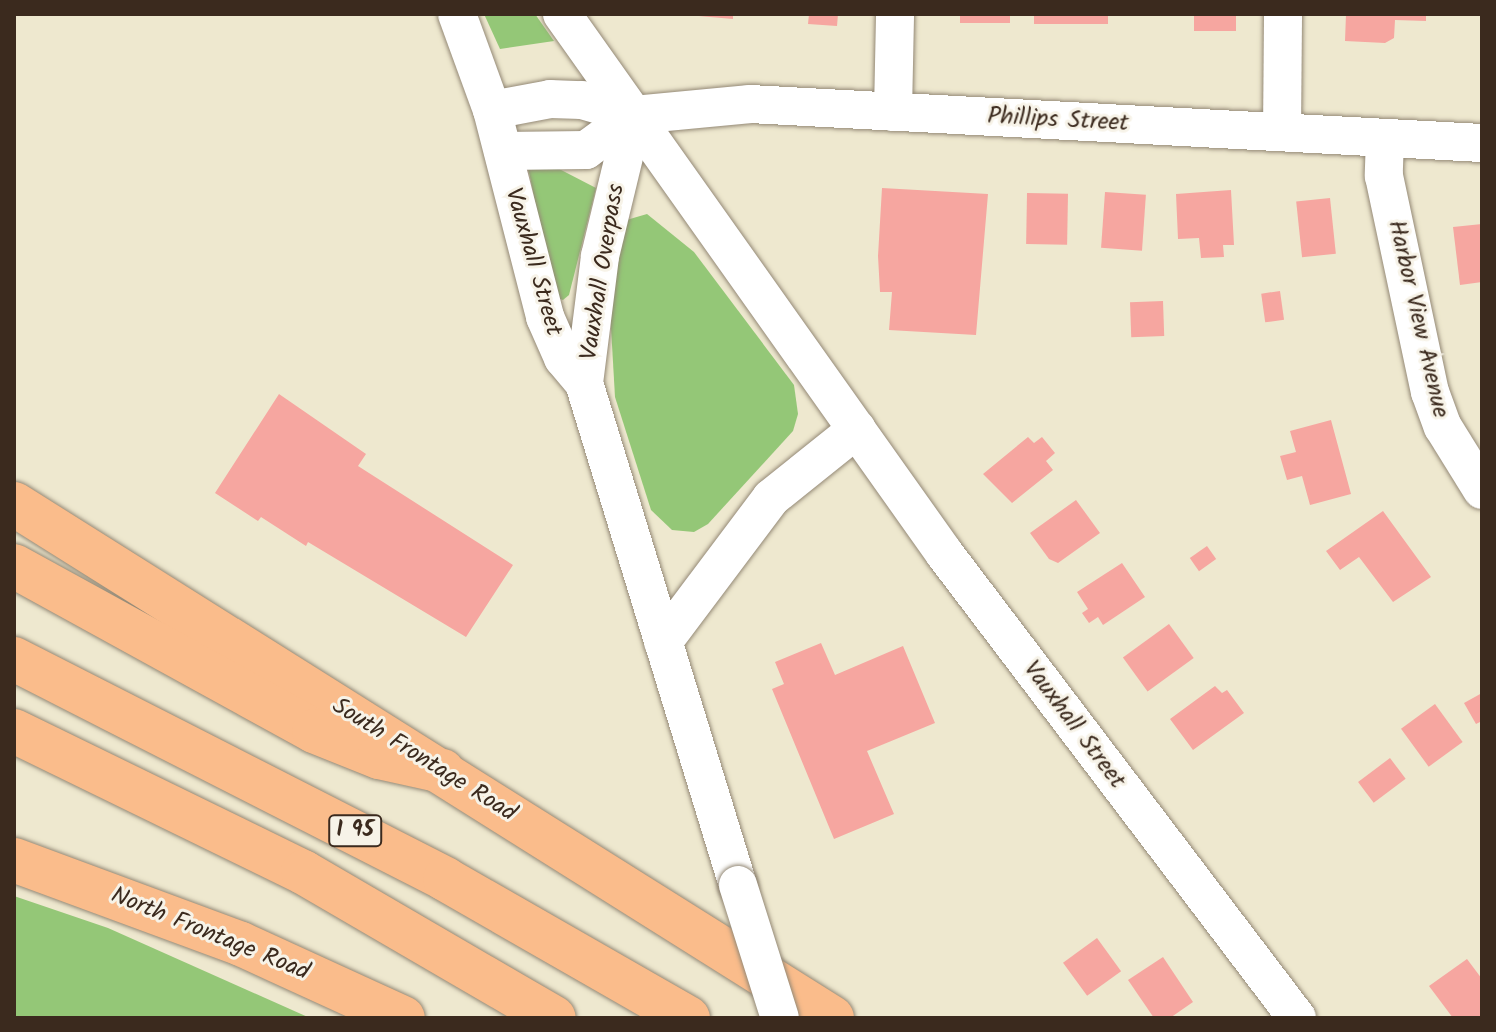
<!DOCTYPE html>
<style>
body{margin:0}
#map{position:relative;width:1496px;height:1032px;overflow:hidden;background:#eee8cf;font-family:Kalam,sans-serif}
div>[style]{position:absolute}
.green>*{inset:0;background:#94c777}
.building>*{inset:0;background:#f6a6a0;transform-origin:0 0}
.roads{filter:drop-shadow(0 0 2px #948976) drop-shadow(0 0 2px #948976)}
.minor>*{height:38px;margin:-19px;padding:0 19px;transform-origin:19px;border-radius:19px;background:#fff}
.major>*{height:44px;margin:-22px;padding:0 22px;transform-origin:22px;border-radius:22px;background:#fabc8b}
.highway>*{height:44px;margin:-22px;padding:0 22px;transform-origin:22px;border-radius:22px;background:#fabc8b}
.bridges{filter:drop-shadow(0 0 2px #948976) drop-shadow(0 0 2px #948976)}
.minor-bridge>*{height:38px;margin:-19px;padding:0 19px;transform-origin:19px;border-radius:19px;background:#fff}
span{translate:-50% -50%;white-space:nowrap;text-align:center;line-height:1.15;-webkit-text-stroke:6px #f7f3e8;paint-order:stroke}
.shield-label span{padding:2px 6px;background:#f7f3e8;border:2px solid;border-radius:6px;-webkit-text-stroke-width:0}
.shield-label{font-size:22px;color:#3b2a1e;font-weight:700}
.street-label{font-size:24px;color:#3b2a1e}
.frame{position:absolute;inset:0;border:16px solid #3b2a1e;pointer-events:none}
</style>
<div id="map">
<div class="green">
<div style="clip-path:polygon(484px 14px,535px 14px,554px 41px,500px 49px)"></div>
<div style="clip-path:polygon(538px 158px,596px 188px,569px 295px,563px 300px,554px 297px,528px 167px)"></div>
<div style="clip-path:polygon(647px 214px,694px 252px,794px 385px,798px 414px,793px 431px,708px 524px,694px 532px,672px 530px,651px 510px,615px 397px,610px 310px,623px 221px)"></div>
<div style="clip-path:polygon(14px 896px,108px 928px,310px 1018px,14px 1018px)"></div>
</div>
<div class="building">
<div style="clip-path:polygon(676px 14px,733px 14px,733px 19px)"></div>
<div style="clip-path:polygon(809px 14px,838px 14px,837px 26px,808px 24px)"></div>
<div style="left:960px;top:14px;width:50px;height:9px"></div>
<div style="left:1034px;top:14px;width:74px;height:10px"></div>
<div style="left:1194px;top:14px;width:42px;height:17px"></div>
<div style="clip-path:polygon(1346px 14px,1426px 14px,1426px 21px,1395px 20px,1394px 38px,1385px 43px,1345px 41px)"></div>
<div style="clip-path:polygon(882px 188px,988px 194px,976px 335px,889px 330px,892px 292px,880px 292px,878px 256px)"></div>
<div style="clip-path:polygon(1231px 190px,1234px 245px,1223px 245px,1224px 257px,1201px 258px,1199px 238px,1178px 239px,1176px 194px)"></div>
<div style="left:1105px;top:192px;width:41px;height:56px;rotate:4deg"></div>
<div style="left:1027px;top:193px;width:41px;height:51px;rotate:1deg"></div>
<div style="left:1330px;top:198px;width:56px;height:34px;rotate:84deg"></div>
<div style="clip-path:polygon(1482px 224px,1482px 282px,1460px 285px,1453px 227px)"></div>
<div style="left:1280px;top:291px;width:29px;height:19px;rotate:82deg"></div>
<div style="left:1163px;top:301px;width:35px;height:33px;rotate:88deg"></div>
<div style="clip-path:polygon(279px 394px,366px 454px,358px 466px,513px 565px,466px 637px,308px 542px,306px 546px,261px 517px,258px 521px,215px 493px)"></div>
<div style="clip-path:polygon(1331px 420px,1351px 494px,1310px 505px,1302px 476px,1287px 480px,1280px 456px,1296px 452px,1290px 431px)"></div>
<div style="clip-path:polygon(1028px 437px,1034px 443px,1042px 437px,1055px 453px,1046px 461px,1053px 470px,1012px 503px,983px 474px)"></div>
<div style="clip-path:polygon(1076px 500px,1100px 533px,1058px 563px,1049px 559px,1030px 533px)"></div>
<div style="clip-path:polygon(1383px 511px,1431px 577px,1393px 602px,1359px 557px,1340px 570px,1326px 551px)"></div>
<div style="left:1207px;top:546px;width:16px;height:21px;rotate:55deg"></div>
<div style="clip-path:polygon(1122px 563px,1145px 597px,1103px 625px,1098px 617px,1089px 623px,1082px 613px,1088px 609px,1077px 592px)"></div>
<div style="left:1169px;top:624px;width:42px;height:57px;rotate:54deg"></div>
<div style="clip-path:polygon(821px 643px,835px 675px,903px 646px,935px 723px,867px 751px,894px 814px,834px 839px,772px 689px,784px 684px,775px 662px)"></div>
<div style="clip-path:polygon(1215px 686px,1222px 693px,1227px 690px,1244px 713px,1193px 750px,1170px 719px)"></div>
<div style="clip-path:polygon(1482px 693px,1482px 721px,1476px 724px,1464px 703px)"></div>
<div style="left:1435px;top:704px;width:47px;height:42px;rotate:54deg"></div>
<div style="left:1390px;top:758px;width:26px;height:40px;rotate:53deg"></div>
<div style="left:1097px;top:938px;width:41px;height:42px;rotate:54deg"></div>
<div style="clip-path:polygon(1163px 957px,1193px 1002px,1170px 1018px,1154px 1018px,1128px 980px)"></div>
<div style="clip-path:polygon(1467px 959px,1482px 979px,1482px 1018px,1453px 1018px,1429px 986px)"></div>
</div>
<div class="roads">
<div class="minor">
<div style="left:457px;top:14px;width:102px;rotate:70deg"></div>
<div style="left:492px;top:110px;width:214px;rotate:75.6deg"></div>
<div style="left:545px;top:317px;width:45px;rotate:66.3deg"></div>
<div style="left:563px;top:358px;width:33px;rotate:50deg"></div>
<div style="left:584px;top:383px;width:525px;rotate:72.95deg"></div>
<div style="left:562px;top:14px;width:661px;rotate:54.67deg"></div>
<div style="left:944px;top:553px;width:584px;rotate:52.8deg"></div>
<div style="left:492px;top:110px;width:59px;rotate:-10.7deg"></div>
<div style="left:550px;top:99px;width:32px;rotate:2deg"></div>
<div style="left:582px;top:100px;width:54px;rotate:16.1deg"></div>
<div style="left:893px;top:112px;width:98px;rotate:-88.8deg"></div>
<div style="left:1282px;top:132px;width:118px;rotate:-89.5deg"></div>
<div style="left:1385px;top:138px;width:38px;rotate:92deg"></div>
<div style="left:1384px;top:176px;width:221px;rotate:78deg"></div>
<div style="left:1430px;top:392px;width:37px;rotate:70deg"></div>
<div style="left:1443px;top:427px;width:74px;rotate:58.2deg"></div>
<div style="left:503px;top:151px;width:83px;rotate:-0.7deg"></div>
<div style="left:586px;top:150px;width:59px;rotate:-36.1deg"></div>
<div style="left:634px;top:115px;width:117px;rotate:-5.4deg"></div>
<div style="left:750px;top:104px;width:733px;rotate:3.05deg"></div>
<div style="left:584px;top:383px;width:128px;rotate:-82.8deg"></div>
<div style="left:600px;top:256px;width:145px;rotate:-76.4deg"></div>
<div style="left:663px;top:642px;width:180px;rotate:-53.1deg"></div>
<div style="left:771px;top:498px;width:110px;rotate:-38.7deg"></div>
</div>
<div class="major">
<div style="left:14px;top:504px;width:966px;rotate:32.14deg"></div>
<div style="left:14px;top:860px;width:242px;rotate:20.3deg"></div>
<div style="left:241px;top:944px;width:178px;rotate:24.6deg"></div>
</div>
<div class="highway">
<div style="left:14px;top:566px;width:342px;rotate:28.8deg"></div>
<div style="left:314px;top:731px;width:70px;rotate:21.8deg"></div>
<div style="left:379px;top:757px;width:65px;rotate:12.5deg"></div>
<div style="left:14px;top:659px;width:484px;rotate:27deg"></div>
<div style="left:445px;top:879px;width:280px;rotate:29.8deg"></div>
<div style="left:14px;top:731px;width:322px;rotate:26deg"></div>
<div style="left:303px;top:872px;width:290px;rotate:30.2deg"></div>
</div>
</div>
<div class="bridges">
<div class="minor-bridge">
<div style="left:738px;top:885px;width:139px;rotate:72.5deg"></div>
</div>
</div>
<div class="shield-label">
<span style="left:355px;top:831px">I 95</span>
</div>
<div class="street-label">
<span style="left:1058px;top:120px;rotate:3deg">Phillips Street</span>
<span style="left:533px;top:262px;rotate:74deg">Vauxhall Street</span>
<span style="left:603px;top:272px;rotate:-81deg">Vauxhall Overpass</span>
<span style="left:1418px;top:319px;rotate:77deg">Harbor View Avenue</span>
<span style="left:1074px;top:725px;rotate:53deg">Vauxhall Street</span>
<span style="left:424px;top:760px;rotate:32deg">South Frontage Road</span>
<span style="left:210px;top:934px;rotate:22deg">North Frontage Road</span>
</div>
<div class="frame"></div>
</div>
